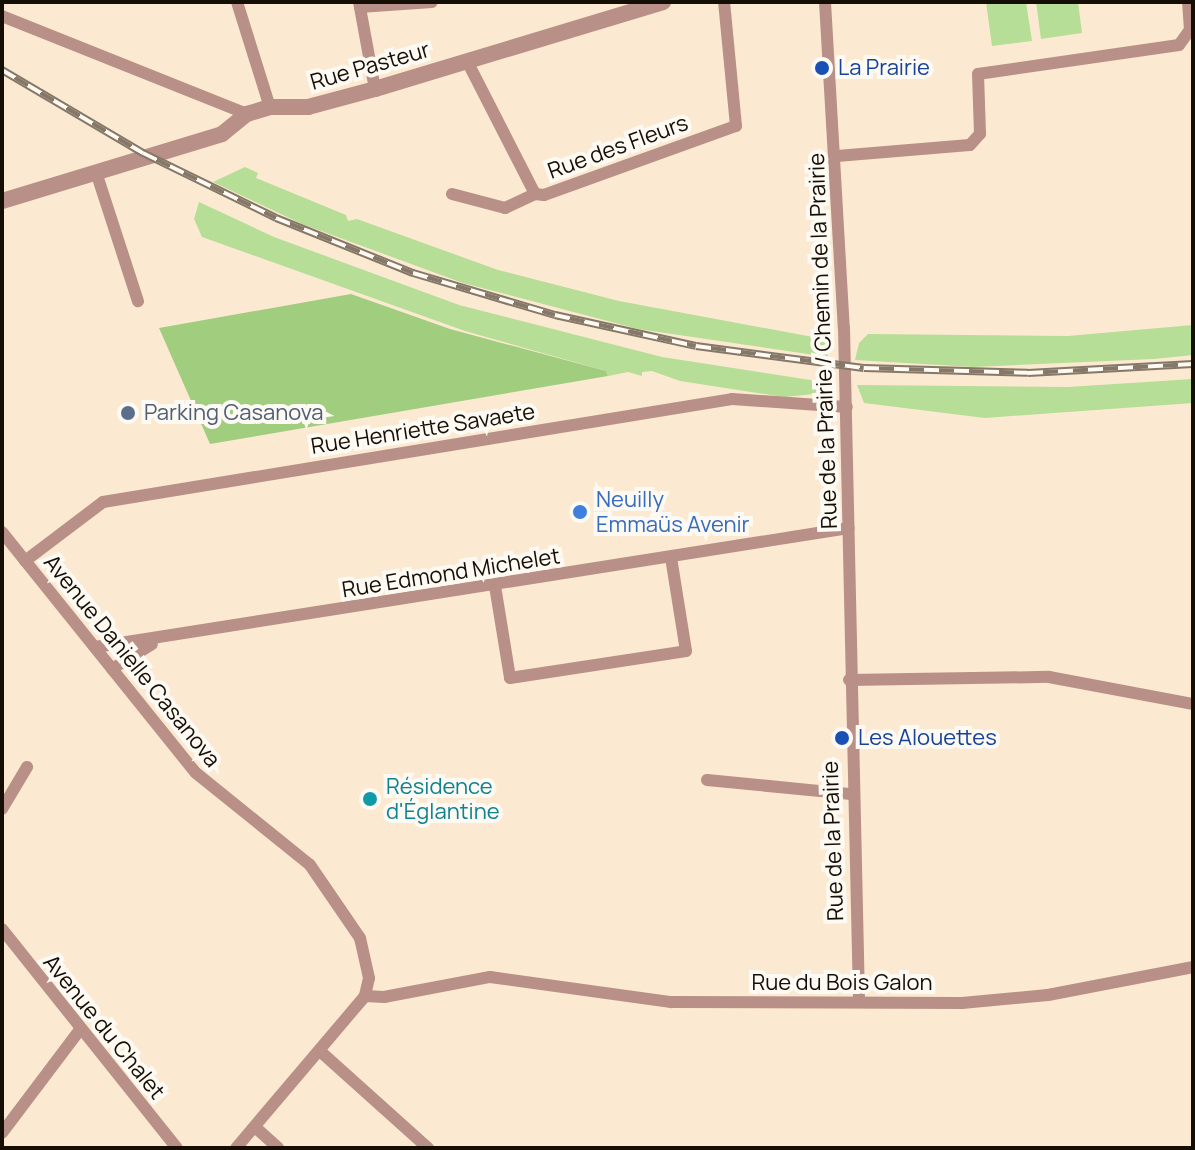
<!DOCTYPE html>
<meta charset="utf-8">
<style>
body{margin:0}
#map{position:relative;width:1195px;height:1150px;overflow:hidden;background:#fce9d2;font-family:Manrope,sans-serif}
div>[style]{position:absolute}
.green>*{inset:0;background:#b6de96}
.forest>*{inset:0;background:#a1cd7f}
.minor>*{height:12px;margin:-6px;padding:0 6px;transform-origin:6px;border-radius:6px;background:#b99087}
.tertiary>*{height:16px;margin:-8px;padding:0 8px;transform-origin:8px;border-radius:8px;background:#b99087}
.rail>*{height:8px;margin-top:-4px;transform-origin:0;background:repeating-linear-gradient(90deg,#fdf9f3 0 15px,#857868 0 30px);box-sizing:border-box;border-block:2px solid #857868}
.dots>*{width:22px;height:22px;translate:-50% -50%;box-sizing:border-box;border:4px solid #fdf9f3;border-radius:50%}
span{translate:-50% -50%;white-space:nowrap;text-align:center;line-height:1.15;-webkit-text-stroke:8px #fdf9f3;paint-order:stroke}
.street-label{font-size:22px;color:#150e05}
.transit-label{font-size:22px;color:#164399}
.left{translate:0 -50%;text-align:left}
.service-label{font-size:22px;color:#4e5e75}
.shop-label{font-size:22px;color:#366cbe}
.culture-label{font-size:22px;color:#0d838f}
.frame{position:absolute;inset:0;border:4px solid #150e05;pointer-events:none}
</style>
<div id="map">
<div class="green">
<div style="clip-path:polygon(986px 2px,1026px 2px,1032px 41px,992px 46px)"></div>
<div style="clip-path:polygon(1036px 2px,1078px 2px,1082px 33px,1041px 39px)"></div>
<div style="clip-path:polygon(245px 167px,258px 173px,256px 178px,346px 215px,348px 221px,357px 219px,498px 270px,619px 301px,813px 337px,826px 341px,828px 357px,638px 329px,463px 283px,302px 224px,213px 182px)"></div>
<div style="clip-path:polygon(199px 202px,274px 237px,459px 305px,662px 357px,830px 383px,814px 394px,784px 397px,680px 381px,652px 371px,642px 372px,642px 376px,628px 372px,608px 376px,606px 371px,465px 331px,202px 237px,194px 219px)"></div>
<div style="clip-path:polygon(1193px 325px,1193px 355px,1154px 359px,973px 367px,855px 360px,859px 343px,868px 334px,1068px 336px)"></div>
<div style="clip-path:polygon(1193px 379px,1193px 403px,985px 418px,864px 403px,857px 385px,1068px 387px)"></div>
</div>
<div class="forest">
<div style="clip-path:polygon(351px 294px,450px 329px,606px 371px,608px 376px,210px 444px,159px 328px)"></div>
</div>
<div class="minor">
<div style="left:237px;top:2px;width:110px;rotate:72.6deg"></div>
<div style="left:359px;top:2px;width:88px;rotate:79.6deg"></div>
<div style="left:825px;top:2px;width:327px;rotate:86.7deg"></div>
<div style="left:844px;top:328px;width:673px;rotate:88.72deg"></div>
<div style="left:360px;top:7px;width:72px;rotate:-4deg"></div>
<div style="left:2px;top:16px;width:264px;rotate:21.8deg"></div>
<div style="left:467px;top:61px;width:149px;rotate:62.9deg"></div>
<div style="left:535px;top:194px;width:9px;rotate:6deg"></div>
<div style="left:544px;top:195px;width:204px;rotate:-19.8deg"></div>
<div style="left:736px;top:126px;width:125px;rotate:-95.5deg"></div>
<div style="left:837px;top:156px;width:133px;rotate:-4.7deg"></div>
<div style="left:970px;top:145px;width:15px;rotate:-48deg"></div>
<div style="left:980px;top:134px;width:60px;rotate:-91.9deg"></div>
<div style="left:978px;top:74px;width:203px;rotate:-8.2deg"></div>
<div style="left:1179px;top:45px;width:19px;rotate:-54deg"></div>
<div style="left:1190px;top:30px;width:28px;rotate:-94deg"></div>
<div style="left:96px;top:172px;width:136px;rotate:72deg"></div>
<div style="left:452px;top:194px;width:55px;rotate:14.8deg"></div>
<div style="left:505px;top:208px;width:33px;rotate:-25deg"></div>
<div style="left:2px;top:532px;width:309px;rotate:51.2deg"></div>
<div style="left:196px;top:773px;width:146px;rotate:38.9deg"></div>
<div style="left:310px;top:865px;width:88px;rotate:55.6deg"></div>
<div style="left:360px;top:938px;width:41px;rotate:77.3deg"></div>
<div style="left:369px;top:978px;width:18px;rotate:103deg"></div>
<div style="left:365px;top:996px;width:199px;rotate:130.3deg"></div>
<div style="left:25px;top:561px;width:98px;rotate:-37.1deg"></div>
<div style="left:103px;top:502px;width:637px;rotate:-9.3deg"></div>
<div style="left:732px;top:399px;width:115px;rotate:4deg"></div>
<div style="left:495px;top:586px;width:93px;rotate:80.7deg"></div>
<div style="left:510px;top:678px;width:178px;rotate:-8.7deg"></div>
<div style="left:686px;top:651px;width:95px;rotate:-99.1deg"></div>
<div style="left:95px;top:647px;width:763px;rotate:-8.97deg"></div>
<div style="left:112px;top:669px;width:47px;rotate:-32deg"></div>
<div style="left:849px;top:680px;width:200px;rotate:-0.9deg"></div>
<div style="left:1049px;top:677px;width:147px;rotate:10.6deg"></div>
<div style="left:707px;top:780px;width:145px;rotate:5.6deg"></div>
<div style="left:2px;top:809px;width:49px;rotate:-59.2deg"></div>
<div style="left:2px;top:929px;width:280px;rotate:51.4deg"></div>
<div style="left:365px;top:996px;width:19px;rotate:3deg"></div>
<div style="left:384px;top:997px;width:108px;rotate:-10.7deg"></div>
<div style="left:490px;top:977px;width:183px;rotate:7.9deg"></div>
<div style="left:671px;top:1002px;width:291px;rotate:0.2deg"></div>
<div style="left:962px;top:1003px;width:86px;rotate:-5.3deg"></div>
<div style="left:1048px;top:995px;width:148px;rotate:-10.9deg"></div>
<div style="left:321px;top:1052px;width:144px;rotate:41.9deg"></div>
<div style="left:255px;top:1127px;width:31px;rotate:42deg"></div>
<div style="left:2px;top:1133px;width:128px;rotate:-53deg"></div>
</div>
<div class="tertiary">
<div style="left:2px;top:201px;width:230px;rotate:-16.9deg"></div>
<div style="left:222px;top:134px;width:32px;rotate:-39deg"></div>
<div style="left:247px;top:114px;width:24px;rotate:-17deg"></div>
<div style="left:270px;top:107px;width:38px"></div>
<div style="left:308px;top:107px;width:69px;rotate:-15deg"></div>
<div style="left:375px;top:89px;width:301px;rotate:-16.8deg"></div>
</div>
<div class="rail">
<div style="left:2px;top:70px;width:164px;rotate:30.5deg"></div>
<div style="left:143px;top:153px;width:148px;rotate:26deg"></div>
<div style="left:276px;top:218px;width:148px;rotate:21.9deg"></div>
<div style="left:413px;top:273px;width:148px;rotate:16.5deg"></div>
<div style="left:555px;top:315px;width:144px;rotate:12.4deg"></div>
<div style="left:696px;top:346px;width:169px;rotate:7.5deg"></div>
<div style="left:864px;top:368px;width:164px;rotate:1.7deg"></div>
<div style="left:1028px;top:373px;width:165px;rotate:-3.1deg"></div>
</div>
<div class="dots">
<div style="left:822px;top:68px;background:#1a4fb4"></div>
<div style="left:128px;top:413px;background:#5c6f8a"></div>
<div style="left:580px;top:512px;background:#3f7fe0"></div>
<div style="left:842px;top:738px;background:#1a4fb4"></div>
<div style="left:370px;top:799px;background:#0f9aa8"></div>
</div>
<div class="street-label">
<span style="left:370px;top:66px;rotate:-16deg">Rue Pasteur</span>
<span style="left:618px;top:147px;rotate:-20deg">Rue des Fleurs</span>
<span style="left:823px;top:341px;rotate:-92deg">Rue de la Prairie / Chemin de la Prairie</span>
<span style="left:423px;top:429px;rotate:-9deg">Rue Henriette Savaete</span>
<span style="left:451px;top:573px;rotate:-9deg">Rue Edmond Michelet</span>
<span style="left:132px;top:661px;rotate:51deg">Avenue Danielle Casanova</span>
<span style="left:833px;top:841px;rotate:-92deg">Rue de la Prairie</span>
<span style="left:842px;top:983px">Rue du Bois Galon</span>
<span style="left:104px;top:1027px;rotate:51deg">Avenue du Chalet</span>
</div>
<div class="transit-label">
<span class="left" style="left:838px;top:68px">La Prairie</span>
<span class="left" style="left:858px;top:738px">Les Alouettes</span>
</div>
<div class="service-label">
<span class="left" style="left:144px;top:413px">Parking Casanova</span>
</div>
<div class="shop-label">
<span class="left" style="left:596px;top:512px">Neuilly<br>Emmaüs Avenir</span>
</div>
<div class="culture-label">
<span class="left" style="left:386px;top:799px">Résidence<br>d'Églantine</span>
</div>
<div class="frame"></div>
</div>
